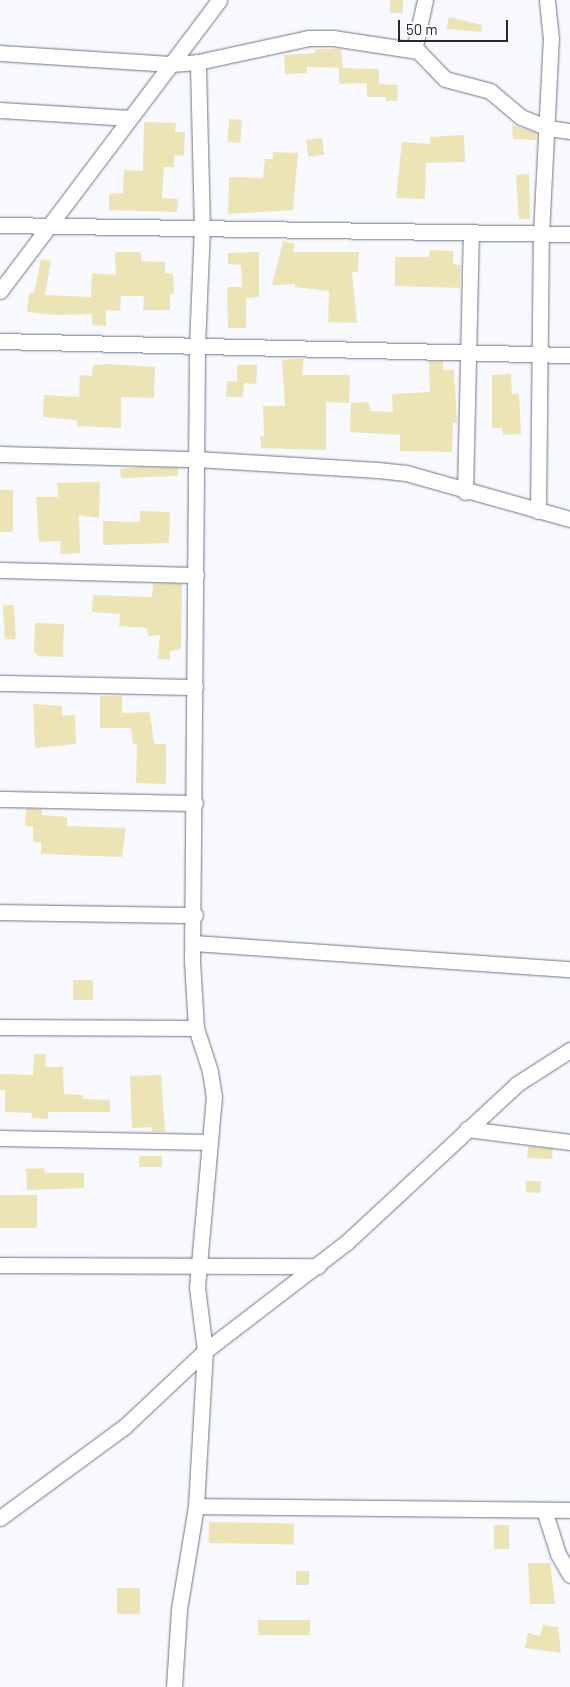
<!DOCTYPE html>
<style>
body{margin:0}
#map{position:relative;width:570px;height:1687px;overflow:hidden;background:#f7f9fe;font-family:Barlow,sans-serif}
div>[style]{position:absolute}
.building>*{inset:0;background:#ece4b4;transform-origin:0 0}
.roads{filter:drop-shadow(0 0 1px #6c748a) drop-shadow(0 0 1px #6c748a)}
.minor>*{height:15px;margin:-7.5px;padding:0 7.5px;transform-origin:7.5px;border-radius:7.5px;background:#fff}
span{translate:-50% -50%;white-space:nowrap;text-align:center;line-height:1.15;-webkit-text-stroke:4px #fff;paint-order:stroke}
.scale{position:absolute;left:398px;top:20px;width:110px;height:22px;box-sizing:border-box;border:2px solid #252832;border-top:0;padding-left:6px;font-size:15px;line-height:18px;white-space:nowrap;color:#252832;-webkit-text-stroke:4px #fff;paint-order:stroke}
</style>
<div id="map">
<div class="building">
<div style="left:390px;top:0;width:13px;height:13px"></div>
<div style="clip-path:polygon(449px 17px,482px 25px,481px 32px,446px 29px)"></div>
<div style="clip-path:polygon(315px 49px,341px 49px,343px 68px,307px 67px,307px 73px,285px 74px,284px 55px,315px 53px)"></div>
<div style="clip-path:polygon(339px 68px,379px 69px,379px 84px,398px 85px,397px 101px,385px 101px,386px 97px,367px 97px,367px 83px,339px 84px)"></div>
<div style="left:229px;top:119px;width:13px;height:23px;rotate:4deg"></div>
<div style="clip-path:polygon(144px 122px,176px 123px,175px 132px,185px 132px,184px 156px,174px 155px,174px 167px,164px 167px,162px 198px,178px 199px,177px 212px,109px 210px,109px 194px,123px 193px,124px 170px,143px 171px)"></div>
<div style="clip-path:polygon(512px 125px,537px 133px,536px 140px,513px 139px)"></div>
<div style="clip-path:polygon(464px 135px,465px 162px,426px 163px,425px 199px,396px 198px,402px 142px,430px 144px,430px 137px)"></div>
<div style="left:322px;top:138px;width:17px;height:16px;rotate:83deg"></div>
<div style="clip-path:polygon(273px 152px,298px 153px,293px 210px,228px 214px,229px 177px,263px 178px,265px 159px,273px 159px)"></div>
<div style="clip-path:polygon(529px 174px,530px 219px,519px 219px,516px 175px)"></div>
<div style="clip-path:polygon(283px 241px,295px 244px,293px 252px,359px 252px,358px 272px,352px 272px,357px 323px,328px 322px,329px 291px,295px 287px,295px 284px,272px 285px)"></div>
<div style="clip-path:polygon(430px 250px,453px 251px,453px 264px,461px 265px,460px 288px,395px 286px,395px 257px,429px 257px)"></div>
<div style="clip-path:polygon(115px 252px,141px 252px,141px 261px,165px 262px,165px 273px,173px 274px,174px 294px,170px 294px,170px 310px,143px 310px,144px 296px,121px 296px,120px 311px,106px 310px,106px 326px,92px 325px,92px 314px,55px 315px,27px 312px,29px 293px,34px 293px,41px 259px,51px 261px,45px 295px,91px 297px,92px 273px,116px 275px)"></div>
<div style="clip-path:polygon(259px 252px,259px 297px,246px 298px,246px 328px,228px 328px,227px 287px,242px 287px,241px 265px,228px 264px,228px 253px)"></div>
<div style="clip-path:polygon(304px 358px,302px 375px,350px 375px,349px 403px,326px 402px,326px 450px,261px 448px,260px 436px,264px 436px,263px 406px,285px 406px,282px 360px)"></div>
<div style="clip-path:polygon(443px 361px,443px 370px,454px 370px,457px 423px,453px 423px,452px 452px,400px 451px,400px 435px,350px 432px,351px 403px,369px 402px,370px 411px,393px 412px,392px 394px,430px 392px,429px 362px)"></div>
<div style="clip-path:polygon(108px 364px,155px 367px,154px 398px,121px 397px,121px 428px,77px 426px,77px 420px,43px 417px,44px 395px,79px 397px,80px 375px,92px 376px,93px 365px)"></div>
<div style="clip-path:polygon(237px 365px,257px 365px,256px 384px,244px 383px,243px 397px,226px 397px,227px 381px,237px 382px)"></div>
<div style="clip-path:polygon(511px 374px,512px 394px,519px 394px,521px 434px,503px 435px,502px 428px,492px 428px,492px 375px)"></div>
<div style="clip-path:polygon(141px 467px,178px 468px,178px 476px,121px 478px,120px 469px)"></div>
<div style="clip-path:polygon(100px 482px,99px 518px,79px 515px,80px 553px,60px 554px,61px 541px,39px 542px,36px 497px,58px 497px,57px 483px)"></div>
<div style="left:0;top:490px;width:13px;height:42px"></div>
<div style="clip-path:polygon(140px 511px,170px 512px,169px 543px,103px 545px,103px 521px,140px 522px)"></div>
<div style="clip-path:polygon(153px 583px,182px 584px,181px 649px,170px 651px,170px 660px,158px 659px,160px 635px,148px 636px,147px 628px,119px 626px,120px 614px,92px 612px,93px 595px,152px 597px)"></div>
<div style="left:14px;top:605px;width:34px;height:11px;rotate:87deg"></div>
<div style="clip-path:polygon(35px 623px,64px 624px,63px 657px,37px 656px,37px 653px,34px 653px)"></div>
<div style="clip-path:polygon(100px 696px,122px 696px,122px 713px,150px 712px,154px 744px,166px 744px,166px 784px,136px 783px,137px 744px,133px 744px,131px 728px,100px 728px)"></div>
<div style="clip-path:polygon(33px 704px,62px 706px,62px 716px,75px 715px,76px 744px,35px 748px)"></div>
<div style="clip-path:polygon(26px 809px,42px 809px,42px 815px,67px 817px,67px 826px,126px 828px,122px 857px,41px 854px,41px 842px,33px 842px,33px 826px,25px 826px)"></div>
<div style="left:93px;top:980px;width:20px;height:20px;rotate:90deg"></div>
<div style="clip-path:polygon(34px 1054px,46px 1054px,45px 1067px,63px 1067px,64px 1094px,83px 1095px,83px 1099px,110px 1100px,110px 1112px,48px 1112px,48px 1119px,31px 1118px,32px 1113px,5px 1112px,5px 1090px,0 1090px,0 1074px,33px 1075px)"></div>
<div style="clip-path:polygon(161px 1075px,165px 1132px,152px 1132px,152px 1127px,132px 1128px,130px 1076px)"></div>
<div style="clip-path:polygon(528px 1146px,553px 1149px,552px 1159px,527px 1158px)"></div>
<div style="left:139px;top:1156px;width:23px;height:11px"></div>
<div style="clip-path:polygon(44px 1168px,45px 1173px,84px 1173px,84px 1188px,27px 1190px,26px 1169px)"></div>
<div style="clip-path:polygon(526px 1181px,541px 1181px,540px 1193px,526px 1192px)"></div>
<div style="left:37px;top:1195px;width:33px;height:37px;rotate:90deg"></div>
<div style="left:209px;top:1522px;width:85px;height:21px;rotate:1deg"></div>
<div style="left:494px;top:1525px;width:15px;height:24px"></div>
<div style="clip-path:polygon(528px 1563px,550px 1563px,555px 1604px,530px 1604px)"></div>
<div style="left:296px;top:1571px;width:13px;height:14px"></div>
<div style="left:117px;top:1588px;width:23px;height:26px"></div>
<div style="left:310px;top:1620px;width:15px;height:52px;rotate:90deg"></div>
<div style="clip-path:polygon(543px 1625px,558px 1627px,561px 1653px,525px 1648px,528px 1633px,540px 1636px)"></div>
</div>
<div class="roads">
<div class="minor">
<div style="left:414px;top:50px;width:51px;rotate:-77.6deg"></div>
<div style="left:0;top:53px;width:171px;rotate:3.7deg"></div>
<div style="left:171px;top:64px;width:27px;rotate:-4deg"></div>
<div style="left:198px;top:62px;width:114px;rotate:-12.2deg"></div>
<div style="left:309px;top:38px;width:24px"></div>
<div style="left:333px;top:38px;width:86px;rotate:8.7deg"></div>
<div style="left:418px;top:51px;width:39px;rotate:46deg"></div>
<div style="left:445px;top:79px;width:47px;rotate:14.9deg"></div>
<div style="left:490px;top:91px;width:40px;rotate:40deg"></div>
<div style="left:521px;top:117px;width:29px;rotate:22deg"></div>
<div style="left:548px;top:128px;width:22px;rotate:8deg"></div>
<div style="left:0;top:110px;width:130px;rotate:3.5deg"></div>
<div style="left:0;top:225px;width:570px;rotate:0.9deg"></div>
<div style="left:0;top:291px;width:364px;rotate:-53deg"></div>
<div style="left:0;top:341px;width:570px;rotate:1.41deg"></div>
<div style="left:0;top:454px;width:196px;rotate:1.5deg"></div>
<div style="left:196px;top:459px;width:182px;rotate:3.5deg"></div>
<div style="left:378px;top:470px;width:28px;rotate:6deg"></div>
<div style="left:406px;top:473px;width:170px;rotate:15.7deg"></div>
<div style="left:465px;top:492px;width:259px;rotate:-88.7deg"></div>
<div style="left:538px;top:511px;width:277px;rotate:-89.4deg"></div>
<div style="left:541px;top:234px;width:195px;rotate:-87.1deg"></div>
<div style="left:551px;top:39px;width:39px;rotate:-96deg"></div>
<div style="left:0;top:570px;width:196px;rotate:1.5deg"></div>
<div style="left:0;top:683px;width:195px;rotate:1.2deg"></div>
<div style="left:0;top:799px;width:195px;rotate:1.2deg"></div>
<div style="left:0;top:912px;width:195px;rotate:0.9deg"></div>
<div style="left:194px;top:943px;width:377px;rotate:4deg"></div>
<div style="left:0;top:1027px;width:196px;rotate:0.3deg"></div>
<div style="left:467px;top:1129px;width:104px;rotate:7.2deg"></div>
<div style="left:0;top:1138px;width:210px;rotate:1.1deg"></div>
<div style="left:0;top:1265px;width:318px;rotate:0.2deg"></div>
<div style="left:196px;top:1506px;width:374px;rotate:0.6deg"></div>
<div style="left:544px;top:1510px;width:46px;rotate:72.3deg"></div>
<div style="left:558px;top:1554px;width:24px;rotate:60deg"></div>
<div style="left:0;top:1518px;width:154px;rotate:-36.3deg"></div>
<div style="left:124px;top:1427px;width:111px;rotate:-43.2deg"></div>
<div style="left:205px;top:1351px;width:178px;rotate:-37.5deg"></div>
<div style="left:346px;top:1243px;width:233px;rotate:-42.9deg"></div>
<div style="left:517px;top:1084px;width:63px;rotate:-32.7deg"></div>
<div style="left:174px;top:1687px;width:78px;rotate:-86.3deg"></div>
<div style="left:179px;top:1609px;width:104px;rotate:-80.6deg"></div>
<div style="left:196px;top:1506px;width:155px;rotate:-86.7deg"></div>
<div style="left:205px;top:1351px;width:64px;rotate:-97.1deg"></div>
<div style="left:197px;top:1287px;width:191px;rotate:-84.9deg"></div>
<div style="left:214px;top:1097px;width:26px;rotate:-99deg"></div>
<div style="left:210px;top:1071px;width:45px;rotate:-108deg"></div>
<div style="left:196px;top:1028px;width:67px;rotate:-93.4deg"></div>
<div style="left:192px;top:961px;width:615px;rotate:-89.53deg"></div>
<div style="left:197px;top:346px;width:117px;rotate:-87.6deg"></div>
<div style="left:202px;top:229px;width:167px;rotate:-91.4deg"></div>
</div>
</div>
<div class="scale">50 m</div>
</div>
